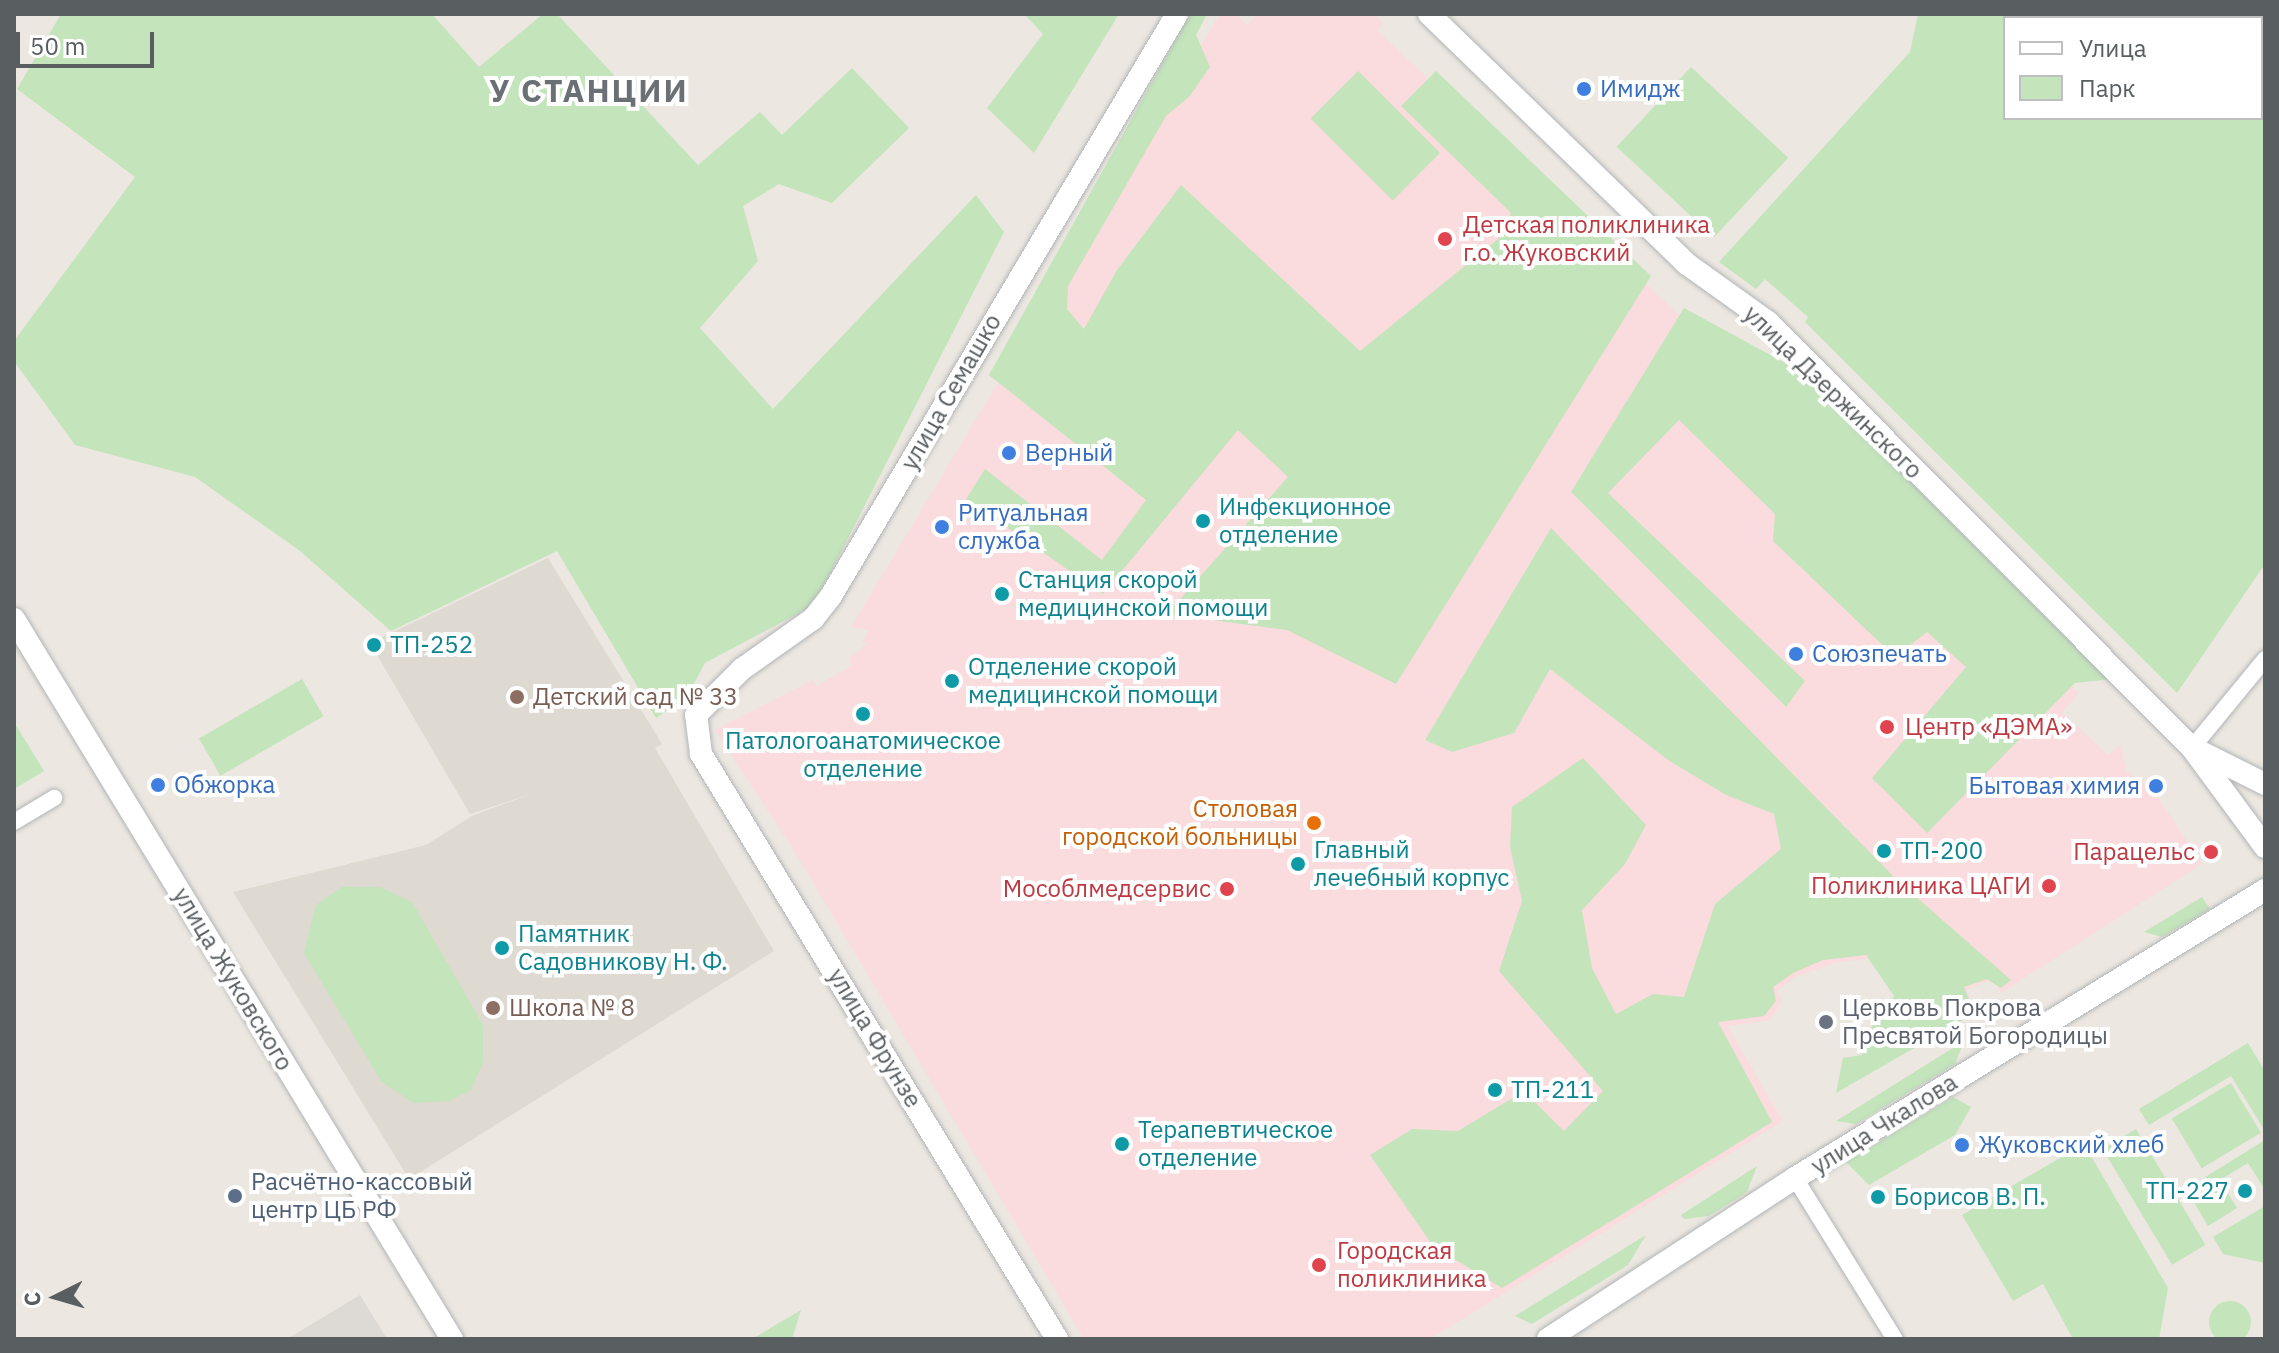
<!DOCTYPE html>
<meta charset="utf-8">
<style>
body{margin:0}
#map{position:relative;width:2279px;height:1353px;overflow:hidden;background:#ece7e0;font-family:"IBM Plex Sans",sans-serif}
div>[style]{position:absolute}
.industrial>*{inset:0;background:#ddd9d5}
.education>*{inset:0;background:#ded9d1}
.medical>*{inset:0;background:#fadbde}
.green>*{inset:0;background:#c4e4bc;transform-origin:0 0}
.round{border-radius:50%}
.roads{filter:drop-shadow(0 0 2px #b1b5b8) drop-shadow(0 0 2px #b1b5b8)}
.street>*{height:16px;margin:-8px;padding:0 8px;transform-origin:8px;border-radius:8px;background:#fff}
.secondary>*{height:22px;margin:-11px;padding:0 11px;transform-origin:11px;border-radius:11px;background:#fff}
.dots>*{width:22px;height:22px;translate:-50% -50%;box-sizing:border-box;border:4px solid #fff;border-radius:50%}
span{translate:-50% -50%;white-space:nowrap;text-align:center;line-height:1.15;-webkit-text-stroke:8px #fff;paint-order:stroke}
.shop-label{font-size:24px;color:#366cbe}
.left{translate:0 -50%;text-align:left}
.right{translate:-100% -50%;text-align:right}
.health-label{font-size:24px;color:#be3a42}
.street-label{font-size:24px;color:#595e61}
.culture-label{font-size:24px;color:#0d838f}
.education-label{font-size:24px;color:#785e54}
.food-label{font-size:24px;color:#c56008}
.worship-label{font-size:24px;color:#5b616d}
.service-label{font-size:24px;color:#4e5e75}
.district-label{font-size:32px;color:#6a7073;font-weight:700;letter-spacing:2px}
.frame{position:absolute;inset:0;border:16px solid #595e61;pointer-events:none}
.legend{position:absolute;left:2003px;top:16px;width:260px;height:104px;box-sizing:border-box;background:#fff;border:2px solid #bdbfc0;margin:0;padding:10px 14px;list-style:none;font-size:24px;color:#595e61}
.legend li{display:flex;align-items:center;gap:16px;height:40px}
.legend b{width:40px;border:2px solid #bdbfc0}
.north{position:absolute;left:16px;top:1257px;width:80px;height:80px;-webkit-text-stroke:6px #fff;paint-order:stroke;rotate:265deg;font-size:22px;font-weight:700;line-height:32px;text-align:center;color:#595e61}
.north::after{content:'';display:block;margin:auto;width:28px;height:36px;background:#595e61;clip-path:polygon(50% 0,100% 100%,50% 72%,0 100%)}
.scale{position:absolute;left:16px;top:32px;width:138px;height:36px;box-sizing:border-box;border:4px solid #595e61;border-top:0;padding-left:10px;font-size:24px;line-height:28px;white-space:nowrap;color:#595e61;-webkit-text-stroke:6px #fff;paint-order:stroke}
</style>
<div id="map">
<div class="industrial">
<div style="clip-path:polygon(360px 1295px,387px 1339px,287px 1339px)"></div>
</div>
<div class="education">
<div style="clip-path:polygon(548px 558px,662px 744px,655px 748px,774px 951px,409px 1179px,233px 892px,426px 845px,472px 816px,531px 794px,470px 814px,370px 643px)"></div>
</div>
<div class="medical">
<div style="clip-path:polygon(1220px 14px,1236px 14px,1247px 25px,1258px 14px,1375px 14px,1383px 23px,1377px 30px,2079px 693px,2062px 712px,2108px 755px,2121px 744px,2126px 770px,2156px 794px,2202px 864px,2001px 993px,1996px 983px,1987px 981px,1966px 990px,1977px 1007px,1930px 1032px,1889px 966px,1869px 959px,1838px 962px,1797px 976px,1777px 991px,1782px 1000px,1771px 1020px,1727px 1026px,1783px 1121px,1430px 1339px,1084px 1339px,796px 854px,715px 730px,813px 680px,816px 686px,824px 682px,852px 665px,849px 658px,867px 644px,862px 642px,869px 630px,851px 627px)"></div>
</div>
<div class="green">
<div style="clip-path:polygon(61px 14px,432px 14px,479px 67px,543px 14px,557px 14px,698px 165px,760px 112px,782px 135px,852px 68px,909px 128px,832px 203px,779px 184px,743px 206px,758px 261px,700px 328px,773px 409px,976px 195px,1004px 232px,814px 605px,705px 663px,686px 698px,656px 718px,557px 551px,391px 631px,300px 551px,195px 477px,75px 445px,14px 361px,14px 341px,135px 177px,17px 89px)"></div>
<div style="clip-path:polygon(1024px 14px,1119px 14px,1034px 153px,987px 108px,1043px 34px)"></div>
<div style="clip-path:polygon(1190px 14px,1207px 14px,1196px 35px,1210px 67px,1189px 97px,1166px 116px,1068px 286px,1067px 309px,1084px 329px,1117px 270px,1181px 185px,1360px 351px,1503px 235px,1511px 213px,1401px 106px,1436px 71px,1651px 276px,1396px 684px,1287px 630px,1167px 614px,1288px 477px,1238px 430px,1103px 594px,966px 499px,985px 469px,1102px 560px,1146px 500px,989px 375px)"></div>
<div style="clip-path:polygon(evenodd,1918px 14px,2265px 14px,2265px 564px,2177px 693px,1805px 322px,1808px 317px,1765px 279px,1756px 289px,1719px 262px,1910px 52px,1918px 14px,2005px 18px,2261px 18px,2261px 118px,2005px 118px,2005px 18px)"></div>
<div style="left:1691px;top:67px;width:133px;height:109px;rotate:43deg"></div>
<div style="left:1358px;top:71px;width:116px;height:67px;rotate:45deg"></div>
<div style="clip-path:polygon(1684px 308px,1796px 369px,2113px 679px,2075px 683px,1927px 833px,1872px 778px,1966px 667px,1927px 632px,1895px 657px,1773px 541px,1775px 514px,1679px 420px,1608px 493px,1805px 681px,1786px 707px,1571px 492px)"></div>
<div style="clip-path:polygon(1551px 528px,1899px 882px,2011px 980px,2001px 988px,1987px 979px,1964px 987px,1975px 1013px,1836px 1093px,1843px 1058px,1862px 1055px,1863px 1039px,1894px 996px,1866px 955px,1823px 960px,1793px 973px,1773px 987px,1776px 1001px,1764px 1016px,1718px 1022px,1772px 1122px,1502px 1288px,1433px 1246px,1370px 1155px,1412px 1129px,1458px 1131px,1524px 1091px,1564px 1131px,1603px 1091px,1499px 971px,1522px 901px,1510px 847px,1512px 807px,1583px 758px,1646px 825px,1625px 864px,1582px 910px,1592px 968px,1616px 1014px,1653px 994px,1684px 997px,1715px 904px,1781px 849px,1774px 814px,1726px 795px,1668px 760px,1550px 669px,1514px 733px,1452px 752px,1425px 740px)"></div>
<div style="left:302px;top:679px;width:43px;height:119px;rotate:60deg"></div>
<div style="clip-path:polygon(14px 722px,44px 771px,14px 789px)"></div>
<div style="clip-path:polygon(341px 887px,380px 887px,412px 902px,483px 1025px,483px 1062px,471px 1090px,449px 1101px,413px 1103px,381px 1081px,304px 953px,316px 905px)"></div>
<div style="clip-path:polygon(2202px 897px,2210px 909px,2162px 937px,2144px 932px)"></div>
<div style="clip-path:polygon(1964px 1041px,1955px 1064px,1856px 1124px,1836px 1121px)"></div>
<div style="clip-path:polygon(2248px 1043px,2265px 1071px,2265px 1131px,2231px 1076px,2149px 1125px,2139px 1109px)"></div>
<div style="left:2231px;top:1083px;width:58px;height:69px;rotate:59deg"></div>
<div style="clip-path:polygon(1953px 1097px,1971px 1107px,1955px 1135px,1869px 1185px,1846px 1162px)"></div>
<div style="left:2136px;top:1129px;width:135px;height:39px;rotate:59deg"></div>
<div style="clip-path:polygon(2265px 1140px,2265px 1190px,2248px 1163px,2220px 1180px,2237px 1208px,2208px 1226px,2186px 1189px)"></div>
<div style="clip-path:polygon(2084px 1144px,2168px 1288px,2159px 1339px,2073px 1339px,2043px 1284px,2013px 1301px,1962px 1215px)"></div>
<div style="clip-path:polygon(1757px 1166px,1747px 1192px,1709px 1216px,1684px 1219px,1681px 1215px)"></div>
<div style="clip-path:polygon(2265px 1206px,2265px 1263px,2223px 1254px,2213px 1237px)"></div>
<div style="clip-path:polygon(1646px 1235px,1628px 1265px,1532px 1324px,1515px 1316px)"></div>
<div class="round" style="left:2209px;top:1301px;width:42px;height:42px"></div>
<div style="clip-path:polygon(801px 1310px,792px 1339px,752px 1339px)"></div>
</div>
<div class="roads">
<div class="street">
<div style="left:2192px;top:748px;width:115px;rotate:-50.6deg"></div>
<div style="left:14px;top:822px;width:47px;rotate:-31deg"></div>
<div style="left:1795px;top:1178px;width:190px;rotate:58.2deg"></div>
</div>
<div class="secondary">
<div style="left:1429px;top:14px;width:359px;rotate:44.1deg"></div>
<div style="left:1687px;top:264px;width:100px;rotate:35.6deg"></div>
<div style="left:1768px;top:322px;width:601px;rotate:45.13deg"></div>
<div style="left:2192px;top:748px;width:123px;rotate:53.6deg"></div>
<div style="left:14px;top:619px;width:843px;rotate:58.69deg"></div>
<div style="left:2197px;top:750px;width:76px;rotate:26.6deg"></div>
<div style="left:1057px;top:1339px;width:685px;rotate:-121.32deg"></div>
<div style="left:701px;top:754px;width:39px;rotate:-97deg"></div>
<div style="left:696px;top:715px;width:65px;rotate:-45deg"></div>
<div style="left:742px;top:669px;width:87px;rotate:-35.2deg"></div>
<div style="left:813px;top:619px;width:29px;rotate:-52deg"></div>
<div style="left:831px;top:596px;width:677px;rotate:-59.27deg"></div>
<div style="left:1548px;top:1339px;width:295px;rotate:-33.1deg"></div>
<div style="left:1795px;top:1178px;width:551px;rotate:-31.5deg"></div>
</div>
</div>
<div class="dots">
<div style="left:1584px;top:89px;background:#3f7fe0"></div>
<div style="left:1445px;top:239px;background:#e0444e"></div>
<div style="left:1009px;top:453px;background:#3f7fe0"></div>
<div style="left:1203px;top:521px;background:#0f9aa8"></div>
<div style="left:942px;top:527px;background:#3f7fe0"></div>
<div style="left:1002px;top:594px;background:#0f9aa8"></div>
<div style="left:374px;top:645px;background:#0f9aa8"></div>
<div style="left:1796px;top:654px;background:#3f7fe0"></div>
<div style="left:952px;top:681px;background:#0f9aa8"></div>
<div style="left:517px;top:697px;background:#8d6e63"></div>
<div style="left:863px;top:714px;background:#0f9aa8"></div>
<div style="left:1887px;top:727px;background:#e0444e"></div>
<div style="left:158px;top:785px;background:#3f7fe0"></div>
<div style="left:2156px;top:786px;background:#3f7fe0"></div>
<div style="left:1314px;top:823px;background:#e8710a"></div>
<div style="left:1884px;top:851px;background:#0f9aa8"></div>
<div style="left:2211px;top:852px;background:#e0444e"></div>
<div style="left:1298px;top:864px;background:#0f9aa8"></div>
<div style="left:2049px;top:886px;background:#e0444e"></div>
<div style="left:1227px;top:889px;background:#e0444e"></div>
<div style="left:502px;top:948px;background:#0f9aa8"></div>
<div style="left:493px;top:1008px;background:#8d6e63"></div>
<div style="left:1826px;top:1022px;background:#6b7280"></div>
<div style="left:1495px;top:1090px;background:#0f9aa8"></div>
<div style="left:1122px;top:1144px;background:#0f9aa8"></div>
<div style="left:1962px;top:1145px;background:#3f7fe0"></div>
<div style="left:2245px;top:1191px;background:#0f9aa8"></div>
<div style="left:235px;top:1196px;background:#5c6f8a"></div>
<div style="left:1878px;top:1197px;background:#0f9aa8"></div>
<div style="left:1319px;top:1265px;background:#e0444e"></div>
</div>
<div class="shop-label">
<span class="left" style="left:1600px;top:89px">Имидж</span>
<span class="left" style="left:1025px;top:453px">Верный</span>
<span class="left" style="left:958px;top:527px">Ритуальная<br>служба</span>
<span class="left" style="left:1812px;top:654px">Союзпечать</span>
<span class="left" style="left:174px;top:785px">Обжорка</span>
<span class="right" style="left:2140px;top:786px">Бытовая химия</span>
<span class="left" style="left:1978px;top:1145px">Жуковский хлеб</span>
</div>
<div class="health-label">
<span class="left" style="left:1463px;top:239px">Детская поликлиника<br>г.о. Жуковский</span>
<span class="left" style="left:1905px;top:727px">Центр «ДЭМА»</span>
<span class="right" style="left:2195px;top:852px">Парацельс</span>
<span class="right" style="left:2031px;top:886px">Поликлиника ЦАГИ</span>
<span class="right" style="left:1211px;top:889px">Мособлмедсервис</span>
<span class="left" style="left:1337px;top:1265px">Городская<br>поликлиника</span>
</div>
<div class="street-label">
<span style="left:951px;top:392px;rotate:-60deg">улица Семашко</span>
<span style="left:1833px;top:392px;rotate:44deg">улица Дзержинского</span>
<span style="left:233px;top:979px;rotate:59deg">улица Жуковского</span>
<span style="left:875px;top:1038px;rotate:59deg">улица Фрунзе</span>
<span style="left:1884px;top:1124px;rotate:-32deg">улица Чкалова</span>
</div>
<div class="culture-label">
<span class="left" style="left:1219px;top:521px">Инфекционное<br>отделение</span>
<span class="left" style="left:1018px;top:594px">Станция скорой<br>медицинской помощи</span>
<span class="left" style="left:390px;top:645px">ТП-252</span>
<span class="left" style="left:968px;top:681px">Отделение скорой<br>медицинской помощи</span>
<span style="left:863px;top:755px">Патологоанатомическое<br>отделение</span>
<span class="left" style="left:1314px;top:864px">Главный<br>лечебный корпус</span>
<span class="left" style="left:1900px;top:851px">ТП-200</span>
<span class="left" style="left:518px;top:948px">Памятник<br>Садовникову Н. Ф.</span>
<span class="left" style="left:1511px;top:1090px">ТП-211</span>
<span class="left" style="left:1138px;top:1144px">Терапевтическое<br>отделение</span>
<span class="right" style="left:2229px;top:1191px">ТП-227</span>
<span class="left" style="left:1894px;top:1197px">Борисов В. П.</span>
</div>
<div class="education-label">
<span class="left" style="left:533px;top:697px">Детский сад № 33</span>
<span class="left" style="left:509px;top:1008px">Школа № 8</span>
</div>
<div class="food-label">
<span class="right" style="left:1298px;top:823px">Столовая<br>городской больницы</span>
</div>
<div class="worship-label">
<span class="left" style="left:1842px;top:1022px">Церковь Покрова<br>Пресвятой Богородицы</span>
</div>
<div class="service-label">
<span class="left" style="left:251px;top:1196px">Расчётно-кассовый<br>центр ЦБ РФ</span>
</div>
<div class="district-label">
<span style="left:589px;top:90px">У СТАНЦИИ</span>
</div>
<div class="frame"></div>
<ul class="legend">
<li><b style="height:10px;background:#fff"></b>Улица</li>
<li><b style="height:22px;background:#c4e4bc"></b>Парк</li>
</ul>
<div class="north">С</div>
<div class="scale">50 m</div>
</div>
